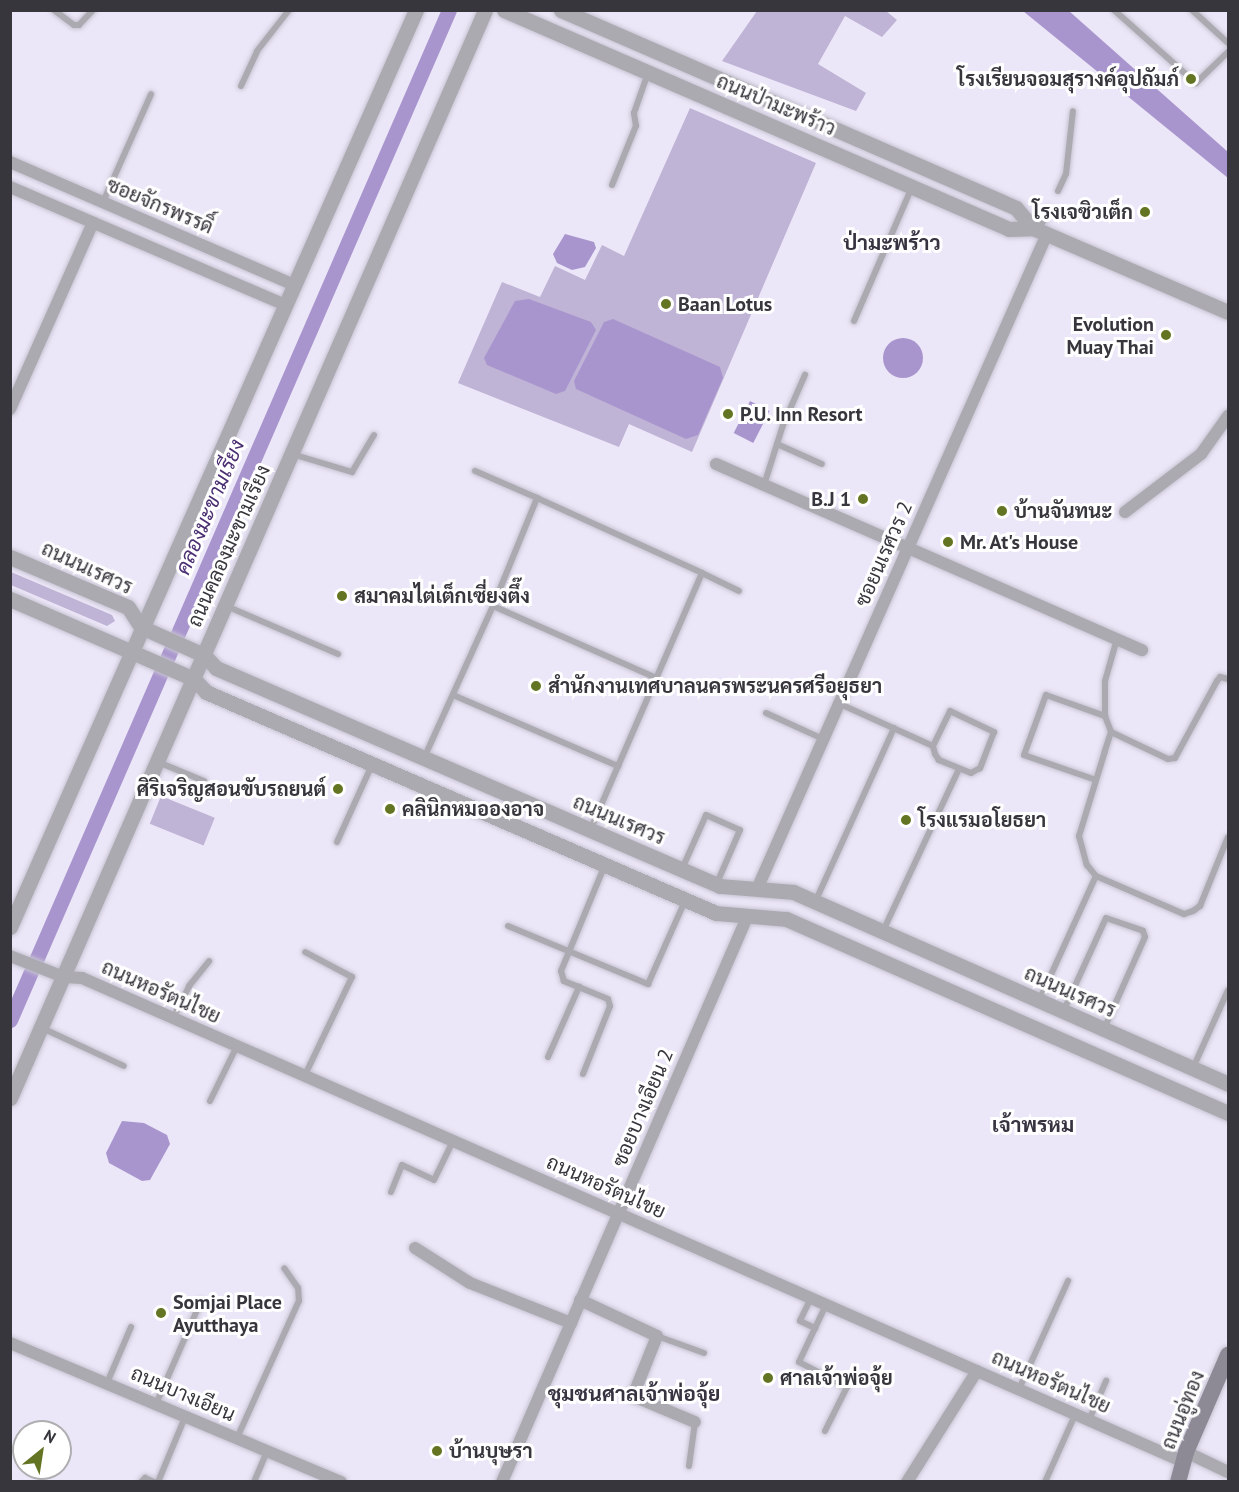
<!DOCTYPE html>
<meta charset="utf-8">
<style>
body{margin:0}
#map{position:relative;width:1239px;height:1492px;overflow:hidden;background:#ece7f8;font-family:"PT Sans",Sarabun,sans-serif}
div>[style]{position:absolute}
.green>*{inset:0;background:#bfb3d6;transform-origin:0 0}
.water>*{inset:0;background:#a995ce;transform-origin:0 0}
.round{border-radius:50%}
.canal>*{height:15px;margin:-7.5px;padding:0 7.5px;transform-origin:7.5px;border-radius:7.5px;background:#a995ce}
.roads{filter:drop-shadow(0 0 2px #c8c4d3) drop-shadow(0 0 2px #c8c4d3)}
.service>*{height:6px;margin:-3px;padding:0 3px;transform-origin:3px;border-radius:3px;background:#acaab1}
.minor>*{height:12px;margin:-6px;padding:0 6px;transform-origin:6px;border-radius:6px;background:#acaab1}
.tertiary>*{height:15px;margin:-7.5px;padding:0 7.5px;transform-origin:7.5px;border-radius:7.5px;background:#acaab1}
.secondary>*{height:16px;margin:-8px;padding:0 8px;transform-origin:8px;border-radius:8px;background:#8e8a95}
.dots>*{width:16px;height:16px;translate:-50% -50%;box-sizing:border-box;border:3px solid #fff;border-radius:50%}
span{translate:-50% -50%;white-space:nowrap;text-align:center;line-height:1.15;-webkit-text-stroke:6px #fff;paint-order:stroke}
.poi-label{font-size:20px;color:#38363d;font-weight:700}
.right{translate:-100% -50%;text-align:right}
.left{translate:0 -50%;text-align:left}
.street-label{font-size:20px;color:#38363d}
.neighbourhood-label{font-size:21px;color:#383341;font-weight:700}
.water-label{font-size:21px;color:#4b2f73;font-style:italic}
.frame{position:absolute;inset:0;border:12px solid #38363d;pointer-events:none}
.north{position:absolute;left:12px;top:1420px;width:60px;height:60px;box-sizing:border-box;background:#fff;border:2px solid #afafb1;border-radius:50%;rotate:30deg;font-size:16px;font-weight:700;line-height:24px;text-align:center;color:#38363d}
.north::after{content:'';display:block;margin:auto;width:21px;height:27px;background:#637422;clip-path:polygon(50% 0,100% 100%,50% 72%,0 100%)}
</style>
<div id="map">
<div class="green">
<div style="clip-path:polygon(757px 11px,886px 11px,897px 20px,882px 37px,845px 16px,818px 64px,866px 93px,856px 111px,722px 61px)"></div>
<div style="clip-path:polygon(690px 108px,816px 163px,692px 452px,629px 424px,619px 447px,458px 383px,502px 282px,540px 297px,555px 266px,585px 280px,602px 245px,624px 256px)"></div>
<div style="clip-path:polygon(11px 572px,112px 615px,115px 621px,107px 626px,11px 585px)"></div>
<div style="left:161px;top:796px;width:58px;height:30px;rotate:22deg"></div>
</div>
<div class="water">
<div style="clip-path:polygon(1023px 11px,1069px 11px,1228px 152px,1228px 178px)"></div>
<div style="clip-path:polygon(565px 234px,594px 242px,596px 248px,585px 267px,572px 270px,557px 263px,553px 254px)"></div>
<div style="clip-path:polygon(529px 299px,591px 322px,596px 330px,565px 391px,556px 394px,487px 365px,484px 358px,515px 301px)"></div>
<div style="clip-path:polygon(613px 319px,720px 367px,723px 378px,698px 435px,686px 439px,576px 389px,574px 381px,604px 322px)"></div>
<div class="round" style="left:883px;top:338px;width:40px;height:40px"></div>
<div style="left:750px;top:401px;width:22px;height:36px;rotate:27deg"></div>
<div style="clip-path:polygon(122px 1121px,144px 1123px,167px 1135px,170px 1144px,150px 1180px,142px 1181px,109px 1163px,106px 1153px)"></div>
</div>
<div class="canal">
<div style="left:10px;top:1020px;width:1101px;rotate:-66.51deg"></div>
</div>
<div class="roads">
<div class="service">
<div style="left:54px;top:10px;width:25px;rotate:37deg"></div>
<div style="left:74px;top:25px;width:5px"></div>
<div style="left:79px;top:25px;width:21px;rotate:-47deg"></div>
<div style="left:1114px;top:10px;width:110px;rotate:41.7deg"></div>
<div style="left:1196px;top:83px;width:45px;rotate:-44.1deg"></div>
<div style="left:1192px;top:10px;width:49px;rotate:42.5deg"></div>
<div style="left:241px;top:86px;width:38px;rotate:-65deg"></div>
<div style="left:257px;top:51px;width:52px;rotate:-52deg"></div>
<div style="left:612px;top:185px;width:64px;rotate:-67.9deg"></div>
<div style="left:636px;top:126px;width:13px;rotate:-99deg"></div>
<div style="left:634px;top:113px;width:42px;rotate:-70.7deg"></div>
<div style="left:1058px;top:191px;width:19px;rotate:-65deg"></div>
<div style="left:1066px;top:174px;width:63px;rotate:-83.7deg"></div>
<div style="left:103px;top:202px;width:118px;rotate:-66deg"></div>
<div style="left:1039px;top:230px;width:23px;rotate:-65deg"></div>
<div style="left:854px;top:321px;width:146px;rotate:-66.6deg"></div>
<div style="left:777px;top:444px;width:49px;rotate:24deg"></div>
<div style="left:292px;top:454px;width:63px;rotate:16.7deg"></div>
<div style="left:352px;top:472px;width:43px;rotate:-59.3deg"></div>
<div style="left:475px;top:471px;width:68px;rotate:23.5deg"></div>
<div style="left:764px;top:485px;width:63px;rotate:-72.4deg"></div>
<div style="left:783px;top:425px;width:55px;rotate:-66.3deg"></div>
<div style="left:702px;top:573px;width:41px;rotate:25.9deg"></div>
<div style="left:226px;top:606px;width:122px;rotate:23.2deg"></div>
<div style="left:493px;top:606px;width:178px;rotate:23.8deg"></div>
<div style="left:453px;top:695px;width:180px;rotate:23.3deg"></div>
<div style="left:840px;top:704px;width:102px;rotate:24.3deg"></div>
<div style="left:950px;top:711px;width:49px;rotate:25.5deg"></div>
<div style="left:994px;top:732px;width:39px;rotate:111deg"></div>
<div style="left:980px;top:768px;width:10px;rotate:151deg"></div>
<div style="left:971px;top:773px;width:35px;rotate:-158deg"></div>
<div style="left:939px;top:760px;width:7px;rotate:-124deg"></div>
<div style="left:935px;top:754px;width:8px;rotate:-104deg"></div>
<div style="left:933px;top:746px;width:39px;rotate:-64deg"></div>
<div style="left:766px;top:713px;width:63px;rotate:24.5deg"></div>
<div style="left:1105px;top:716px;width:35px;rotate:-90deg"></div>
<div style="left:1105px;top:681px;width:44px;rotate:-74.1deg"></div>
<div style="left:1111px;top:732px;width:63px;rotate:25.3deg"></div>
<div style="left:1168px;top:759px;width:7px;rotate:-8deg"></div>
<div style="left:1175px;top:758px;width:88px;rotate:-61.4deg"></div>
<div style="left:1217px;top:681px;width:5px;rotate:-53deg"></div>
<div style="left:1220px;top:677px;width:8px;rotate:14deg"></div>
<div style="left:424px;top:758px;width:167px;rotate:-65.6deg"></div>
<div style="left:493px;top:606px;width:117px;rotate:-67.8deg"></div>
<div style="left:537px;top:498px;width:181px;rotate:24.4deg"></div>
<div style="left:702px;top:573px;width:280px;rotate:113.5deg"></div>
<div style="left:158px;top:762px;width:50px;rotate:22.4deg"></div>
<div style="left:1096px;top:780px;width:76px;rotate:-160.9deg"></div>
<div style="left:1024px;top:755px;width:64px;rotate:-69.9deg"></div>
<div style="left:1046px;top:695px;width:63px;rotate:19.6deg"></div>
<div style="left:1105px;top:716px;width:17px;rotate:69deg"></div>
<div style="left:1111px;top:732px;width:20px;rotate:108deg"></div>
<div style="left:1105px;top:751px;width:89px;rotate:107deg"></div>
<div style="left:1079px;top:836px;width:30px;rotate:75deg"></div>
<div style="left:1087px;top:865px;width:14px;rotate:51deg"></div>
<div style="left:1096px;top:876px;width:96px;rotate:23.4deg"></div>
<div style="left:1184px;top:914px;width:9px;rotate:-18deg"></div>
<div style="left:1193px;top:911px;width:9px;rotate:-36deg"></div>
<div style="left:1200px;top:906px;width:74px;rotate:-67.9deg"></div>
<div style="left:337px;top:842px;width:85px;rotate:-65.6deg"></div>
<div style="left:682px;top:869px;width:59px;rotate:-66deg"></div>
<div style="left:706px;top:815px;width:37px;rotate:24deg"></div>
<div style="left:740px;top:830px;width:58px;rotate:113.5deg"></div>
<div style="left:816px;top:900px;width:189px;rotate:-65.6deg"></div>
<div style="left:508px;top:926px;width:152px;rotate:22.5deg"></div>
<div style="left:648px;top:984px;width:91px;rotate:-66deg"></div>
<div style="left:883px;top:931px;width:179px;rotate:-64.9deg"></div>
<div style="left:1039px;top:1001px;width:137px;rotate:-65.5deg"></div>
<div style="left:1063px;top:1012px;width:103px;rotate:-65.4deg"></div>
<div style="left:1106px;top:918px;width:39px;rotate:19deg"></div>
<div style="left:1143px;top:931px;width:6px;rotate:72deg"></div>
<div style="left:1145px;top:937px;width:101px;rotate:114deg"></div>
<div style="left:173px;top:1018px;width:36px;rotate:-63deg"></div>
<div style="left:189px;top:986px;width:32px;rotate:-51deg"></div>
<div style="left:42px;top:1028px;width:90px;rotate:24.9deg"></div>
<div style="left:548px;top:1057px;width:77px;rotate:-66.1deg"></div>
<div style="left:1193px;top:1068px;width:85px;rotate:-65.8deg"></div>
<div style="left:583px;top:1074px;width:73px;rotate:-68.3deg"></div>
<div style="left:610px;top:1006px;width:7px;rotate:-106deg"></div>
<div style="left:608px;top:999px;width:48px;rotate:-157.8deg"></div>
<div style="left:564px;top:981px;width:10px;rotate:-107deg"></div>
<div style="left:561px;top:971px;width:115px;rotate:-67.5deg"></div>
<div style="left:305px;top:1075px;width:109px;rotate:-64.4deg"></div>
<div style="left:352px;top:977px;width:53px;rotate:-152deg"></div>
<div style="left:210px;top:1101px;width:61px;rotate:-63.9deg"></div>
<div style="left:391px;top:1192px;width:29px;rotate:-68deg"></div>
<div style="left:402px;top:1165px;width:35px;rotate:25deg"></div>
<div style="left:434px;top:1180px;width:43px;rotate:-64deg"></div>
<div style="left:811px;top:1298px;width:25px;rotate:116deg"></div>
<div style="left:800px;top:1321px;width:17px;rotate:25deg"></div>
<div style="left:657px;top:1336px;width:50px;rotate:19.9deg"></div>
<div style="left:107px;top:1383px;width:61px;rotate:-66.8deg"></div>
<div style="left:1019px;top:1389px;width:119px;rotate:-65.6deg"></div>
<div style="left:156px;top:1404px;width:112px;rotate:-66.4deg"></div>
<div style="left:1089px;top:1420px;width:43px;rotate:-66.4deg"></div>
<div style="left:825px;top:1431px;width:49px;rotate:-63.4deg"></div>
<div style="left:847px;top:1387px;width:54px;rotate:-152.5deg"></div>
<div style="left:799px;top:1362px;width:63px;rotate:-64.7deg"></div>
<div style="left:237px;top:1438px;width:150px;rotate:-65.7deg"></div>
<div style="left:299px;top:1301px;width:13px;rotate:-94deg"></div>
<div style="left:298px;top:1288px;width:24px;rotate:-125deg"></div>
<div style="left:689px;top:1466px;width:44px;rotate:-82.2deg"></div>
<div style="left:141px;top:1482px;width:6px;rotate:-45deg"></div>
<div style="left:145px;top:1478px;width:10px;rotate:24deg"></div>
<div style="left:158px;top:1482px;width:70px;rotate:-67.4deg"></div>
<div style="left:254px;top:1482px;width:34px;rotate:-67deg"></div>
<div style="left:1045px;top:1482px;width:73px;rotate:-65.9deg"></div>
</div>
<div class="minor">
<div style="left:10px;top:162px;width:309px;rotate:23.4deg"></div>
<div style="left:10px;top:187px;width:299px;rotate:23.2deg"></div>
<div style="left:10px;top:409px;width:204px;rotate:-66deg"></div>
<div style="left:716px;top:464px;width:465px;rotate:23.6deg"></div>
<div style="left:1125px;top:512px;width:96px;rotate:-37.3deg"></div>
<div style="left:1201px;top:454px;width:47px;rotate:-54.6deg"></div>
<div style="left:757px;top:889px;width:716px;rotate:-66.12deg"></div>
<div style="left:10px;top:956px;width:58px;rotate:21.3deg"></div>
<div style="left:64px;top:977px;width:18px;rotate:3deg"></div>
<div style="left:82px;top:978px;width:1204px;rotate:23.71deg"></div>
<div style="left:415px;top:1248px;width:65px;rotate:32.5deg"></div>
<div style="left:470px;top:1283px;width:109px;rotate:21.6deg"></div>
<div style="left:580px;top:1300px;width:85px;rotate:25.1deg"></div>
<div style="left:657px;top:1336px;width:65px;rotate:111.8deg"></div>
<div style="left:633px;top:1396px;width:67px;rotate:22.8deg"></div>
<div style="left:10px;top:1343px;width:359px;rotate:22.8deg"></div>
<div style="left:1186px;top:1452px;width:47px;rotate:25.5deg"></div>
<div style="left:502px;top:1482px;width:618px;rotate:-66.55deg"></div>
<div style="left:907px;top:1482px;width:131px;rotate:-57.8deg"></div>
</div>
<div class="tertiary">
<div style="left:504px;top:10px;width:550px;rotate:23.44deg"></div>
<div style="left:1009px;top:229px;width:24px;rotate:-2deg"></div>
<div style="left:561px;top:10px;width:496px;rotate:23.5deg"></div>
<div style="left:1016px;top:208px;width:26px;rotate:50deg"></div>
<div style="left:1033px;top:228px;width:212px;rotate:23.3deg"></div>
<div style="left:10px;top:557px;width:128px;rotate:23deg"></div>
<div style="left:128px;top:607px;width:24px;rotate:57deg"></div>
<div style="left:141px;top:627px;width:69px;rotate:24deg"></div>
<div style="left:204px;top:655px;width:18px;rotate:47deg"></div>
<div style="left:216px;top:668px;width:549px;rotate:23.39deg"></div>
<div style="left:720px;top:886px;width:73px;rotate:4.7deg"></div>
<div style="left:793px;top:892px;width:475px;rotate:23.8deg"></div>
<div style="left:10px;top:599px;width:201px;rotate:23.5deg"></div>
<div style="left:194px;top:679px;width:18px;rotate:47deg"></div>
<div style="left:206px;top:692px;width:556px;rotate:23.43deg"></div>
<div style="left:716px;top:913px;width:70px;rotate:4.9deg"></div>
<div style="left:786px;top:919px;width:483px;rotate:23.7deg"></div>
<div style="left:10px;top:927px;width:1003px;rotate:-66.12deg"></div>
<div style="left:10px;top:1098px;width:1187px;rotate:-66.41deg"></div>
</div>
<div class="secondary">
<div style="left:1178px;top:1482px;width:31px;rotate:-75deg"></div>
<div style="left:1186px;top:1452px;width:106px;rotate:-66.6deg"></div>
</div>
</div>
<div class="dots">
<div style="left:1191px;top:79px;background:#637422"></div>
<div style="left:1145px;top:212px;background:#637422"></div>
<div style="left:666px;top:304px;background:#637422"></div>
<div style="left:1166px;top:335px;background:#637422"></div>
<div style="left:728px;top:414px;background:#637422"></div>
<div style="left:863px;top:499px;background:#637422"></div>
<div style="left:1002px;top:511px;background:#637422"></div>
<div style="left:948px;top:542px;background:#637422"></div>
<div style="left:342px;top:596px;background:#637422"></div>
<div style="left:536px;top:686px;background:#637422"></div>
<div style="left:338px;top:789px;background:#637422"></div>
<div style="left:390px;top:809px;background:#637422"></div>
<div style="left:906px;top:820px;background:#637422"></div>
<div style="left:161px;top:1313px;background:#637422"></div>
<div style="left:768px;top:1378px;background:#637422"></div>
<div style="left:437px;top:1451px;background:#637422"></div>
</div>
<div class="poi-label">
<span class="right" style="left:1179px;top:79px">โรงเรียนจอมสุรางค์อุปถัมภ์</span>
<span class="right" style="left:1133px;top:212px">โรงเจซิวเต็ก</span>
<span class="left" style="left:678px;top:304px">Baan Lotus</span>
<span class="right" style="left:1154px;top:336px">Evolution<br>Muay Thai</span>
<span class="left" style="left:740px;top:414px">P.U. Inn Resort</span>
<span class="right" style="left:851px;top:499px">B.J 1</span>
<span class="left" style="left:1014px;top:511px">บ้านจันทนะ</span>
<span class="left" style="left:960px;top:542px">Mr. At's House</span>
<span class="left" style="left:354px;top:596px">สมาคมไต่เต็กเซี่ยงตึ๊ง</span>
<span class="left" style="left:548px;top:686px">สำนักงานเทศบาลนครพระนครศรีอยุธยา</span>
<span class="right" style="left:326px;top:789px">ศิริเจริญสอนขับรถยนต์</span>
<span class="left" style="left:402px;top:809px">คลินิกหมอองอาจ</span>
<span class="left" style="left:918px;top:820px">โรงแรมอโยธยา</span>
<span class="left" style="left:173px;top:1314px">Somjai Place<br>Ayutthaya</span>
<span class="left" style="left:780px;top:1378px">ศาลเจ้าพ่อจุ้ย</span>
<span class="left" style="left:449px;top:1451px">บ้านบุษรา</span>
</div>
<div class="street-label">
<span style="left:776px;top:105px;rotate:23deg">ถนนป่ามะพร้าว</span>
<span style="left:160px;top:206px;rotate:23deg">ซอยจักรพรรดิ์</span>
<span style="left:229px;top:546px;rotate:-66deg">ถนนคลองมะขามเรียง</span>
<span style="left:884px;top:554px;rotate:-66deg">ซอยนเรศวร 2</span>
<span style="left:87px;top:568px;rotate:25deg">ถนนนเรศวร</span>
<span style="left:619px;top:820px;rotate:23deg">ถนนนเรศวร</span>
<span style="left:161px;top:992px;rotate:24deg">ถนนหอรัตนไชย</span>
<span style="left:1070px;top:992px;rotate:24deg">ถนนนเรศวร</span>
<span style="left:643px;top:1108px;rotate:-67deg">ซอยบางเอียน 2</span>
<span style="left:606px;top:1187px;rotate:24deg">ถนนหอรัตนไชย</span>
<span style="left:1051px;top:1382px;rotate:24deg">ถนนหอรัตนไชย</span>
<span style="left:183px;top:1394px;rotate:23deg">ถนนบางเอียน</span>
<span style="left:1183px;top:1410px;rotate:-68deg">ถนนอู่ทอง</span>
</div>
<div class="neighbourhood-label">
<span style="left:892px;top:243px">ป่ามะพร้าว</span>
<span style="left:1033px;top:1125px">เจ้าพรหม</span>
<span style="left:634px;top:1394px">ชุมชนศาลเจ้าพ่อจุ้ย</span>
</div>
<div class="water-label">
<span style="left:210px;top:507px;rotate:-67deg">คลองมะขามเรียง</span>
</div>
<div class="frame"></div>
<div class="north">N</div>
</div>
